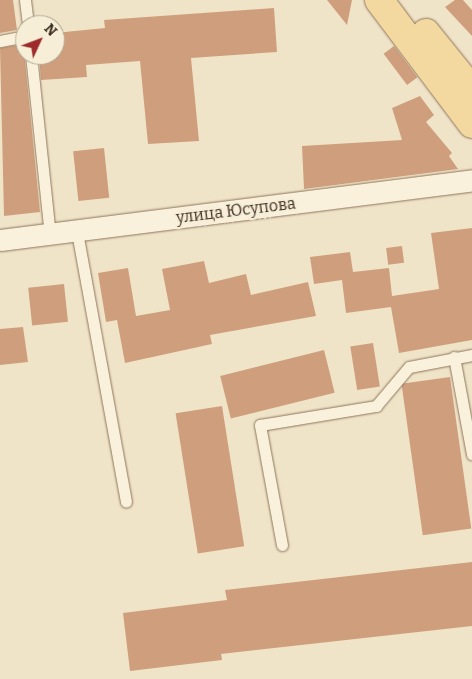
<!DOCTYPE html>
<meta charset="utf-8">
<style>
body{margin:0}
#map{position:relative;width:472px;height:679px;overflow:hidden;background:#f0e4c8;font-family:Bitter,serif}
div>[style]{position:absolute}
.building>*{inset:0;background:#cf9f7d;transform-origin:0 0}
.roads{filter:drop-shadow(0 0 1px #8d765c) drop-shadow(0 0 1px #8d765c)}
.lane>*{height:11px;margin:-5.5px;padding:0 5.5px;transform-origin:5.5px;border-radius:5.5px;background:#faf1dc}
.street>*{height:21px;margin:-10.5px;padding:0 10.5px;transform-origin:10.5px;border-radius:10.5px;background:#faf1dc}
.primary>*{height:28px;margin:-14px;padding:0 14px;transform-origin:14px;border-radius:14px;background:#f3d9a0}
span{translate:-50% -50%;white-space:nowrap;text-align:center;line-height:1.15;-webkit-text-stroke:4.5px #f7eed8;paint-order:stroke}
.street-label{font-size:16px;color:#3d2e20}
.north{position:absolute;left:15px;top:15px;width:50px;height:50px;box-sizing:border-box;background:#f7eed8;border:1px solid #ada18e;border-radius:50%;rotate:47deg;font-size:14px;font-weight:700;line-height:20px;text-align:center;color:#3d2e20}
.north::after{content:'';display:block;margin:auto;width:18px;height:22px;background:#9e2a2b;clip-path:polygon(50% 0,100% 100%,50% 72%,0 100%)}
</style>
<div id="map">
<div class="building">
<div style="clip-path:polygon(0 0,13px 0,17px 30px,0 33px)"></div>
<div style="clip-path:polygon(327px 0,352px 0,347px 25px)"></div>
<div style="clip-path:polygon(455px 0,463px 0,472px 10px,472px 36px,445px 7px)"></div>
<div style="clip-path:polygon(274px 8px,277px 52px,191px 58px,199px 141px,148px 144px,140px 61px,86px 65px,87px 77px,41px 80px,39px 55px,55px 55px,55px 33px,105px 28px,104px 20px)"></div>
<div style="clip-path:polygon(19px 45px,20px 52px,24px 51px,40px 212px,4px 216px,0 48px)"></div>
<div style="left:394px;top:46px;width:39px;height:13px;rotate:53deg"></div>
<div style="clip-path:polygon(420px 96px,434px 115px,426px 122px,452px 153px,449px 156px,458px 169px,304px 189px,302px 146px,402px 140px,392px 108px)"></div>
<div style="left:104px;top:148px;width:50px;height:31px;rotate:84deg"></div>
<div style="clip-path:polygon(472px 228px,472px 340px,399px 353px,391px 307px,346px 313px,342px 280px,314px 284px,310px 257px,350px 252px,353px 272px,389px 268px,392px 296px,439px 289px,431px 233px)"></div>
<div style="left:402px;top:246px;width:17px;height:16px;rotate:83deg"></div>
<div style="clip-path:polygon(204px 261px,209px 283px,246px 274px,251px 295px,308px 282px,316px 316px,210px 335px,212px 344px,125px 363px,117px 320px,106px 322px,98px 273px,128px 268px,136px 316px,170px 310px,162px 269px)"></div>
<div style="left:64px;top:284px;width:38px;height:36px;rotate:84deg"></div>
<div style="clip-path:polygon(23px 327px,28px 362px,0 365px,0 329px)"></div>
<div style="left:373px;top:343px;width:44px;height:23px;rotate:81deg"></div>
<div style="left:324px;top:350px;width:44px;height:107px;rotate:76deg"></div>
<div style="left:450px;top:377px;width:153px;height:49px;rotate:82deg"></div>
<div style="left:222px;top:406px;width:142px;height:47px;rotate:81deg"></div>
<div style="clip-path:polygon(472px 562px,472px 626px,221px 654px,222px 660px,130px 671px,123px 613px,227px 600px,225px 590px)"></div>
</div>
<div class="roads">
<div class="lane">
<div style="left:25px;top:0;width:25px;rotate:83deg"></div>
<div style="left:0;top:41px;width:25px;rotate:-11deg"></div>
<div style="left:31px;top:55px;width:181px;rotate:84deg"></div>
<div style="left:77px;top:232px;width:274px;rotate:79.7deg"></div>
<div style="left:454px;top:357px;width:99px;rotate:79.5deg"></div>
<div style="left:282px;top:545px;width:122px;rotate:-100.4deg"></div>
<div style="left:260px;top:425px;width:118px;rotate:-9.3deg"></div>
<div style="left:376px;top:406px;width:51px;rotate:-49.8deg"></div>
<div style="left:409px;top:367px;width:64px;rotate:-10.8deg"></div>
</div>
<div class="street">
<div style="left:0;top:240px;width:476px;rotate:-7.2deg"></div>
</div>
<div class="primary">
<div style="left:379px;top:0;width:155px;rotate:53.1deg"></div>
<div style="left:426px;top:33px;width:73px;rotate:51.1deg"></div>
</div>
</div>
<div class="street-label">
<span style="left:236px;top:211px;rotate:-7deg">улица Юсупова</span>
</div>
<div class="north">N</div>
</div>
